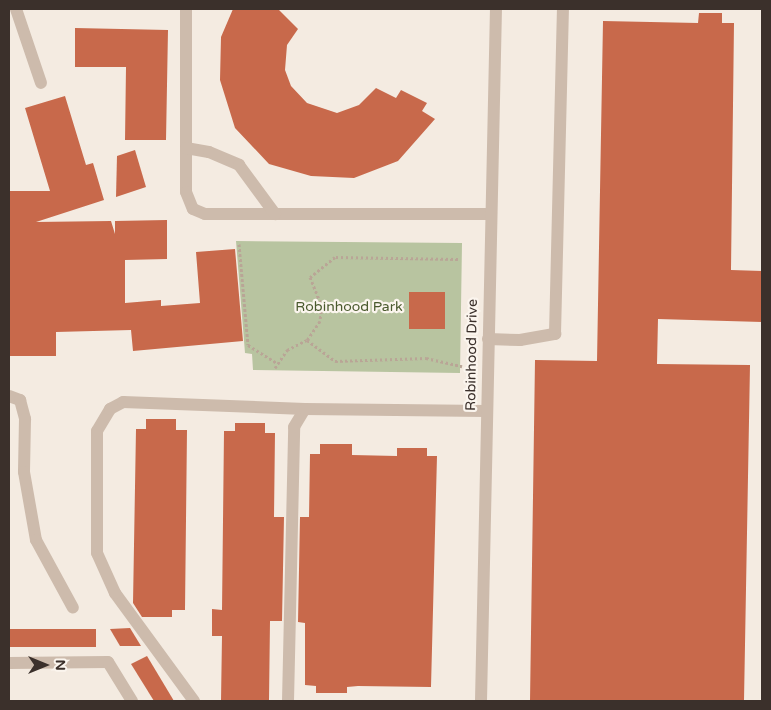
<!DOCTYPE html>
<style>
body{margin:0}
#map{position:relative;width:771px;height:710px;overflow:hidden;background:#f4ebe1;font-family:"Varela Round",sans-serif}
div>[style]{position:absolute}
.green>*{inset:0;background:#b8c4a0}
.building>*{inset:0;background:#c8694b;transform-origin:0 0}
.path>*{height:3px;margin-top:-1.5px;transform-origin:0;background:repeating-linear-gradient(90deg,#b9a596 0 2.5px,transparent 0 5px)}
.minor>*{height:12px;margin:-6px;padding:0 6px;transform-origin:6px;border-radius:6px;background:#cdbbac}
span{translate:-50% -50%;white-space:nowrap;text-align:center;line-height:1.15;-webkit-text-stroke:4.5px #fbf5ee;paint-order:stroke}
.park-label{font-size:14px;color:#4a5a2e}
.street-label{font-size:14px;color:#3b302b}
.frame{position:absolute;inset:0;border:10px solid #3b302b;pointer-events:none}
.north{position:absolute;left:20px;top:640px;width:50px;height:50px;-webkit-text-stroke:4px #fbf5ee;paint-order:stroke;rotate:90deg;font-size:14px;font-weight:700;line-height:20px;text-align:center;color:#3b302b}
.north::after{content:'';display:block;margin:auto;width:18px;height:22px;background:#3b302b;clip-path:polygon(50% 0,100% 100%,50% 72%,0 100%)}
</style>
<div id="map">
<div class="green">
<div style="clip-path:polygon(236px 241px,462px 243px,460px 373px,253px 370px,252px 354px,245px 353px)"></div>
</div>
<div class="building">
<div style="clip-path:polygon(233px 9px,278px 9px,298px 29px,287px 45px,285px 70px,291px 86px,307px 103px,337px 113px,359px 105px,376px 88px,396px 98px,401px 90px,427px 103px,422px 111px,435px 119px,398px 161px,354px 178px,311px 176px,269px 164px,235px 128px,220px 80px,221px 37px)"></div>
<div style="clip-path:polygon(699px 13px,722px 13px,722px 23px,734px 23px,731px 270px,762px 271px,762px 322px,658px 319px,657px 364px,750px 365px,744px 701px,530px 701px,535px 360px,597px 361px,603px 21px,698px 23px)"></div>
<div style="clip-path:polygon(75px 28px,168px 30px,166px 140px,125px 140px,126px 67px,75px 67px)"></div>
<div style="clip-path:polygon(65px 96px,86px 165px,93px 163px,104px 200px,36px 222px,111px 221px,115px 234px,115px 221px,167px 220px,167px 259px,125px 260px,125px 303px,161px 300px,161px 306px,200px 303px,196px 252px,235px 249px,243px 341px,133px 351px,131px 330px,56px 332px,56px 356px,9px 356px,9px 191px,50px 191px,25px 108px)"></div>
<div style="clip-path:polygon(135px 150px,146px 187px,116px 197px,117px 156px)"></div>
<div style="left:445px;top:292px;width:37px;height:36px;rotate:90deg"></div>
<div style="clip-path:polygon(146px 419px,176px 419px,176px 430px,187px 430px,185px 610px,172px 610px,172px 617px,142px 617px,133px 603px,136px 429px,146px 429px)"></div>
<div style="clip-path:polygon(235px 423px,265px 423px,265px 433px,275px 433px,274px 517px,284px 517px,282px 621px,270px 621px,269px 701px,221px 701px,222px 636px,212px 636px,212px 609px,222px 610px,224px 431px,235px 431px)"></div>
<div style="clip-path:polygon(320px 444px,352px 444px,352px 455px,397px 456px,397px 448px,427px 448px,427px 456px,437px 456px,431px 687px,358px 686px,347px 687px,347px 693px,316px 693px,316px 686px,305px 685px,305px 623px,298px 622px,300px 517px,309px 517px,310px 454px,320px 454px)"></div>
<div style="clip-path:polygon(130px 628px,141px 646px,120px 646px,110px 629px)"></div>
<div style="left:96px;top:629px;width:18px;height:87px;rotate:90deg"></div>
<div style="clip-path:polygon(147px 656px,174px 701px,154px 701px,131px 664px)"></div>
</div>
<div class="path">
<div style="left:239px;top:244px;width:101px;rotate:84.9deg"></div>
<div style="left:248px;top:345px;width:34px;rotate:32deg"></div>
<div style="left:458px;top:259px;width:123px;rotate:-179.1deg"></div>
<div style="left:335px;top:257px;width:32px;rotate:141deg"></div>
<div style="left:310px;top:277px;width:31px;rotate:68deg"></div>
<div style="left:322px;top:306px;width:15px;rotate:98deg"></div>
<div style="left:320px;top:321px;width:23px;rotate:124deg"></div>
<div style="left:307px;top:340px;width:35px;rotate:37deg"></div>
<div style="left:335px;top:361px;width:91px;rotate:-1.9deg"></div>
<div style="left:426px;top:358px;width:37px;rotate:13deg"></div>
<div style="left:275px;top:368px;width:22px;rotate:-56deg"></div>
<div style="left:287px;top:350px;width:22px;rotate:-27deg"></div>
</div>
<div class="minor">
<div style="left:16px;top:9px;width:78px;rotate:71.3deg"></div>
<div style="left:186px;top:9px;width:183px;rotate:90deg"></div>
<div style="left:186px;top:192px;width:18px;rotate:68deg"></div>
<div style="left:193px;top:209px;width:13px;rotate:23deg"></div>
<div style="left:205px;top:214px;width:286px"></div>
<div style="left:186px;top:148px;width:23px;rotate:10deg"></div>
<div style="left:209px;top:152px;width:33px;rotate:23deg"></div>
<div style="left:239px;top:165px;width:61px;rotate:53.7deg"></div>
<div style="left:488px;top:339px;width:32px;rotate:2deg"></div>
<div style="left:520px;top:340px;width:36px;rotate:-10deg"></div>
<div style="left:555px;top:334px;width:325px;rotate:-88.6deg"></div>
<div style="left:9px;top:396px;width:12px;rotate:20deg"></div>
<div style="left:20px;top:400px;width:20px;rotate:75deg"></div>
<div style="left:25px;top:419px;width:53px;rotate:91.1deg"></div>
<div style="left:24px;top:472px;width:69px;rotate:80deg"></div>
<div style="left:36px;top:540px;width:77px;rotate:61.4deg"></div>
<div style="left:9px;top:663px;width:99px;rotate:-0.6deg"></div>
<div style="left:108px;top:662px;width:46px;rotate:58.4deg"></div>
<div style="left:194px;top:701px;width:134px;rotate:-126.2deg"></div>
<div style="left:115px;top:593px;width:44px;rotate:-114.2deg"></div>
<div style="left:97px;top:553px;width:122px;rotate:-90deg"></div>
<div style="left:97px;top:431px;width:26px;rotate:-59deg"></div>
<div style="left:110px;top:409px;width:15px;rotate:-28deg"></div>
<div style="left:123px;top:402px;width:182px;rotate:2.2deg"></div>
<div style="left:288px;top:701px;width:274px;rotate:-88.7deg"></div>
<div style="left:294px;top:427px;width:21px;rotate:-59deg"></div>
<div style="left:305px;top:409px;width:181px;rotate:0.6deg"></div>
<div style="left:481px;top:701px;width:692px;rotate:-88.76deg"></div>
</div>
<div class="park-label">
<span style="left:349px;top:307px">Robinhood Park</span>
</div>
<div class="street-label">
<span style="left:472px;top:355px;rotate:-89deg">Robinhood Drive</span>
</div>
<div class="frame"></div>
<div class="north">N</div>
</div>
